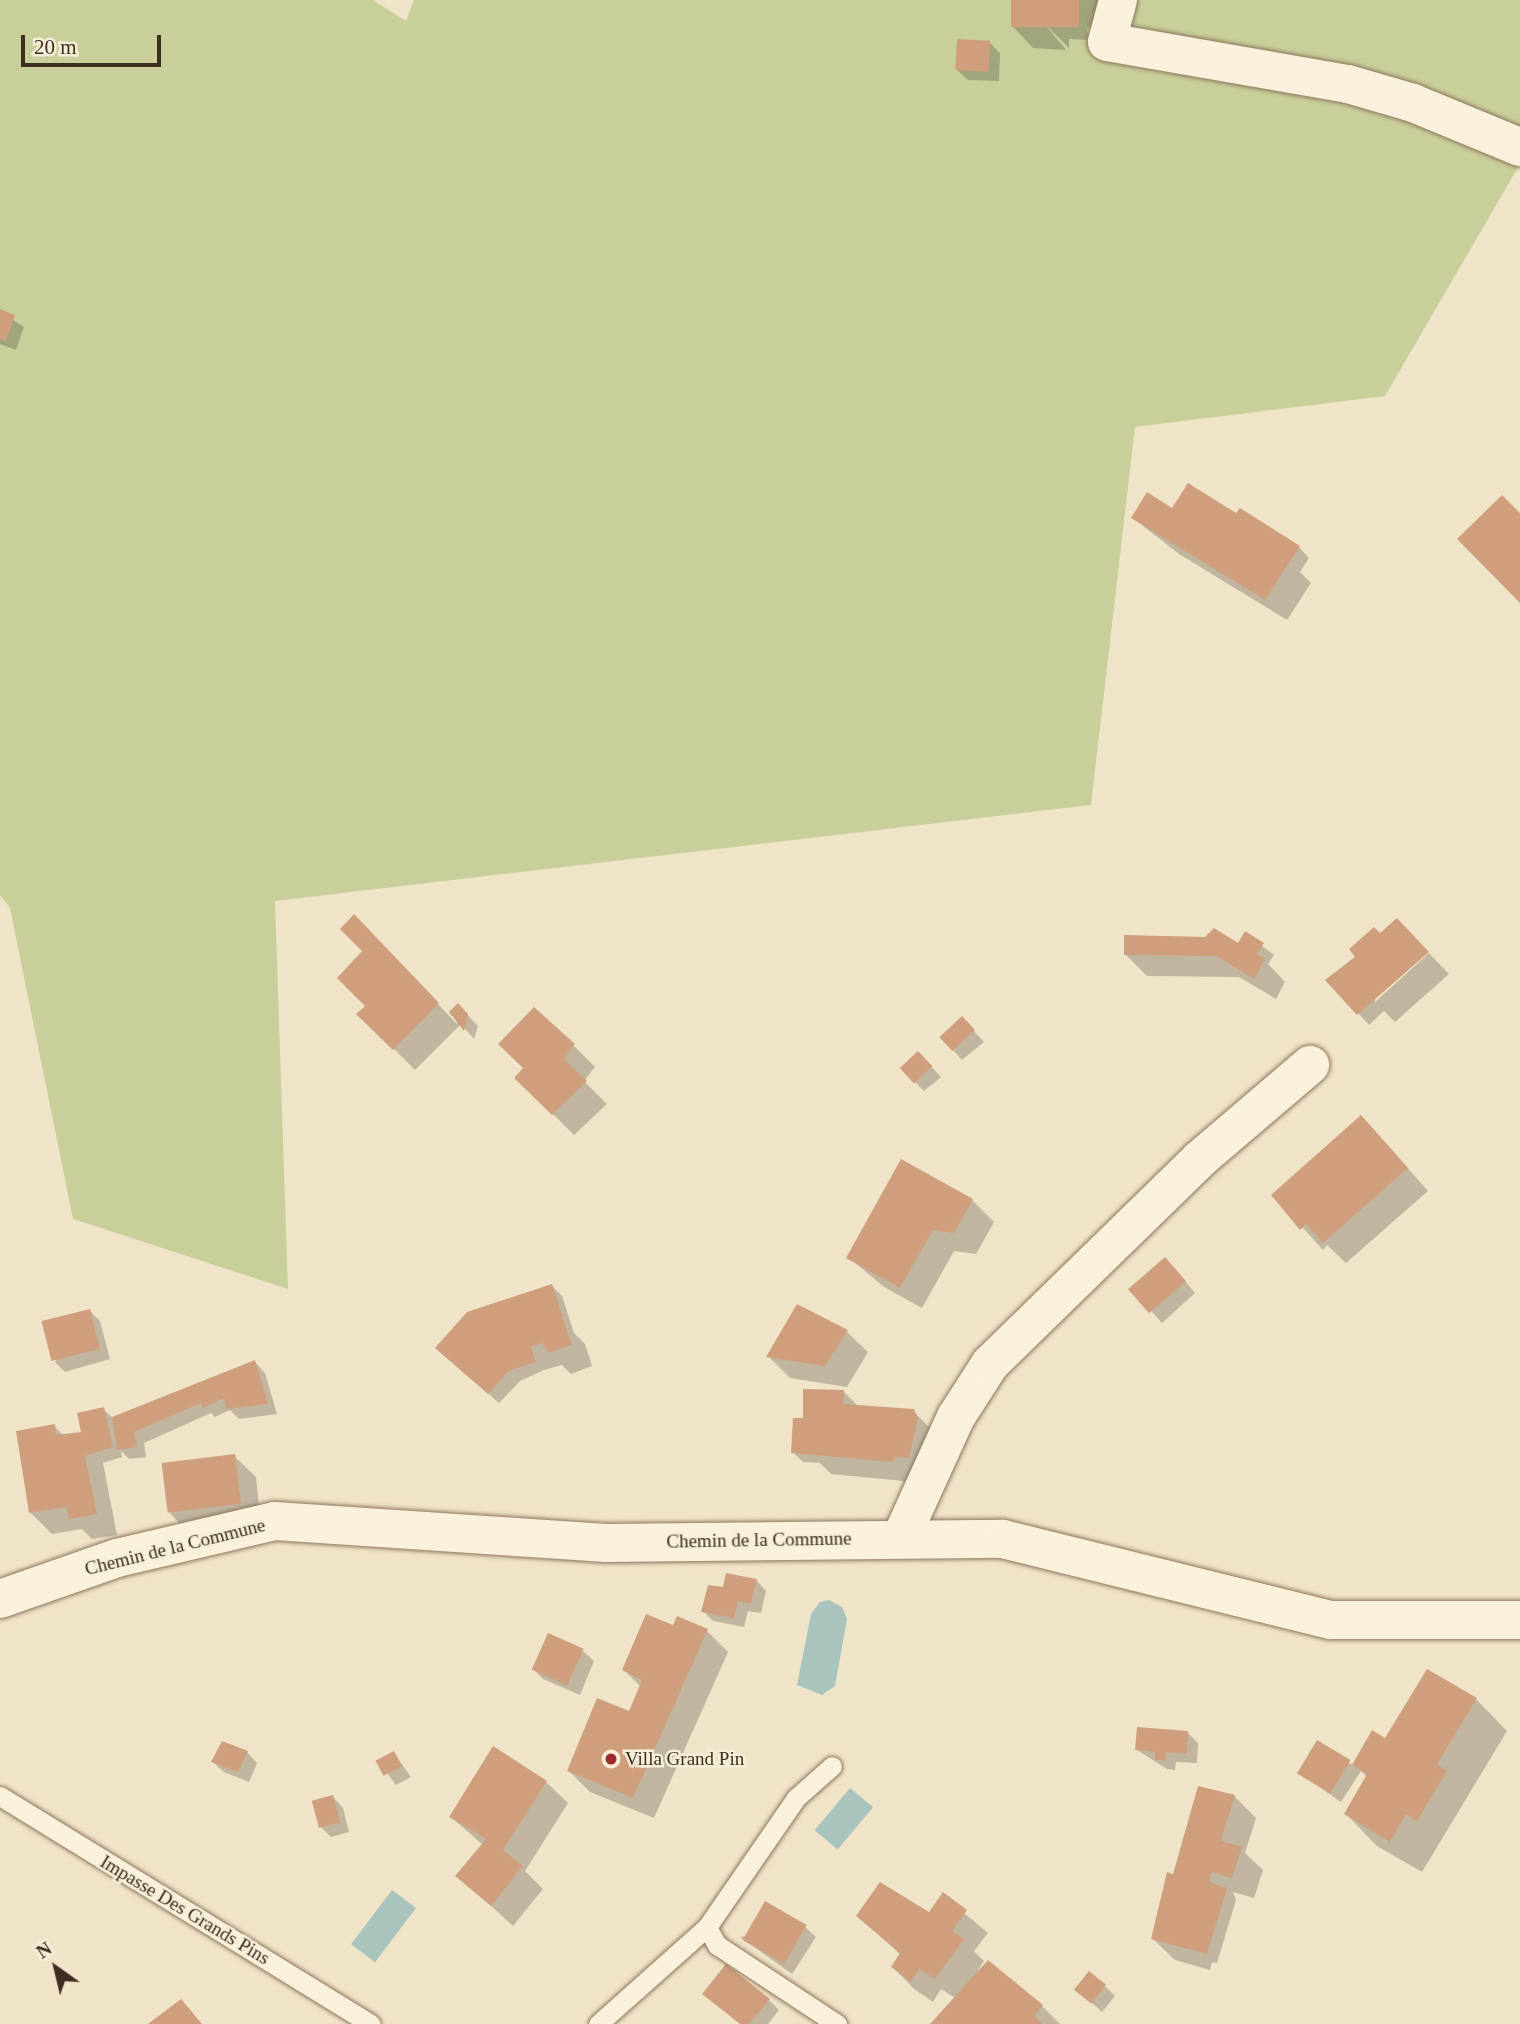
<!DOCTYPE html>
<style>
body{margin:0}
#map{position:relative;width:1520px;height:2024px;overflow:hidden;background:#f0e4c8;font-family:"Times New Roman",serif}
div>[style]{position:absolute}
.green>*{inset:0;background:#c9cf9b}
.water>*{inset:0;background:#a9c4bc;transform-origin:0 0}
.shadow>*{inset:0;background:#0003}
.building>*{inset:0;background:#cf9f7d;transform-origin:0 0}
.roads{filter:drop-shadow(0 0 2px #8d765c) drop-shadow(0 0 2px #8d765c)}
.lane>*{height:19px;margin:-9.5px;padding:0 9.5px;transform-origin:9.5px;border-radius:9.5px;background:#faf1dc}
.street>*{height:38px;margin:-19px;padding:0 19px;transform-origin:19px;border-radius:19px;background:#faf1dc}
.dots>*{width:19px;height:19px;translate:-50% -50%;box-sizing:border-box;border:4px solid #f7eed8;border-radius:50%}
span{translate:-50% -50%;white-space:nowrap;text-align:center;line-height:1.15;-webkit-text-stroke:5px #f7eed8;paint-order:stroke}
.street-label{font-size:19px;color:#3d2e20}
.poi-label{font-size:19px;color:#3d2e20}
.left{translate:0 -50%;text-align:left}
.north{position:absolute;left:21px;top:1933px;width:70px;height:70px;-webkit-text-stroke:5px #f7eed8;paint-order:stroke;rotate:326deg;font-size:19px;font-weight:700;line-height:28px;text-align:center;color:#3d2e20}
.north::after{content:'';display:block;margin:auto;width:24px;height:32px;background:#3d2e20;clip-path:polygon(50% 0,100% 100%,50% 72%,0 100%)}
.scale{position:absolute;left:21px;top:35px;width:140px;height:32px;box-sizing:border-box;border:4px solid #3d2e20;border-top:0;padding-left:9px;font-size:21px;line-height:24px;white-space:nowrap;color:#3d2e20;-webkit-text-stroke:5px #f7eed8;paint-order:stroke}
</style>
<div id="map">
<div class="green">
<div style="clip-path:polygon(0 0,373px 0,406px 21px,414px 0,1520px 0,1520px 164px,1385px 396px,1135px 427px,1091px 805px,275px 901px,288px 1289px,73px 1219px,10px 908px,0 895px)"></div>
</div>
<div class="water">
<div style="clip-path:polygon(829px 1600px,842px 1607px,847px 1619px,835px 1686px,822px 1695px,797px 1685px,811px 1614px,820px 1602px)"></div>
<div style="left:850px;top:1788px;width:30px;height:55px;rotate:40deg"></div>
<div style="left:392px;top:1890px;width:30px;height:68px;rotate:37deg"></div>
</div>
<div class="shadow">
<div style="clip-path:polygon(1012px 0,1100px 0,1099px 28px,1087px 27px,1088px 40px,1069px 39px,1069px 48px,1043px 22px,1066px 50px,1033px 48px,1012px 26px)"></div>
<div style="clip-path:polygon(989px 42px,1000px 53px,999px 81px,968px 80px,957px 70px)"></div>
<div style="clip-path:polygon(0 311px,24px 327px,16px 350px,0 344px)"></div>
<div style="clip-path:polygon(1235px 515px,1299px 547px,1309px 558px,1300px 572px,1311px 583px,1287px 620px,1179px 554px,1133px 518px)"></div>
<div style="clip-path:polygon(1246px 934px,1274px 955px,1268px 964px,1285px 982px,1276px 999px,1239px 977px,1147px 976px,1126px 955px,1239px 945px)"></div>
<div style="clip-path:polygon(1380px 935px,1375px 1002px,1429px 953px,1449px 974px,1395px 1022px,1384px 1011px,1369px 1025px,1328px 980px)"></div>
<div style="clip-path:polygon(375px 938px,457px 1024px,458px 1005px,478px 1026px,474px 1039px,461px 1024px,415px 1070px,379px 1034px,368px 1007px)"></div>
<div style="clip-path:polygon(972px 1029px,984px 1042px,962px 1060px,952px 1049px)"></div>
<div style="clip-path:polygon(574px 1046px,595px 1067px,584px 1081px,607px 1104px,574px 1135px,527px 1088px)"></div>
<div style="clip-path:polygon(929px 1064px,941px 1077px,924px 1091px,914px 1081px)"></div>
<div style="clip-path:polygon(1382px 1139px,1428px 1191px,1346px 1263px,1327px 1245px,1323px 1250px,1273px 1195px)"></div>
<div style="clip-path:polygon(972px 1200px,994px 1222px,976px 1254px,954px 1251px,922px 1308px,884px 1287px,848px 1257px)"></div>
<div style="clip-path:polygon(1175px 1269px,1195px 1293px,1162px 1323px,1131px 1289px)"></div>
<div style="clip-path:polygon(552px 1286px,562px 1296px,574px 1333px,585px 1344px,592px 1366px,571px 1374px,562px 1365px,544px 1370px,520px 1381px,499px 1403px,437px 1348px)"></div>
<div style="clip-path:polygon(90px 1311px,100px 1321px,110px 1359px,65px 1372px,55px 1362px)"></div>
<div style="clip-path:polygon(846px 1331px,868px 1352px,847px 1387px,790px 1378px,769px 1357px)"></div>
<div style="clip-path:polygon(255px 1362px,265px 1373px,277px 1414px,239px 1419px,230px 1410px,215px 1417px,211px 1413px,144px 1443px,146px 1457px,129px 1459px,121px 1451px,122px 1457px,103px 1463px,117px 1535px,92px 1539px,82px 1529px,52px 1534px,31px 1513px,54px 1426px,64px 1436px,83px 1433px,103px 1409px,113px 1418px)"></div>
<div style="clip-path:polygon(844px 1392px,858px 1406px,913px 1411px,935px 1433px,914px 1482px,831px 1474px,820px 1463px,803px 1462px,793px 1452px,805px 1420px)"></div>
<div style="clip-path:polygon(234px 1456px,256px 1477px,261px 1525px,213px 1531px,199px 1518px,180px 1524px,170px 1513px)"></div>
<div style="clip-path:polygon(756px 1580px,766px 1591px,761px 1613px,748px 1611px,744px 1627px,713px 1621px,703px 1611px,724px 1589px)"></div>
<div style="clip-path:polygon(673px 1627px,707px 1631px,728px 1652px,654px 1818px,590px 1792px,569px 1771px,630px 1714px,641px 1687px,624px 1670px)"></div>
<div style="clip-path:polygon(583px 1651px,594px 1661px,580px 1695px,543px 1679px,533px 1669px)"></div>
<div style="clip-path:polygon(1476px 1699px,1507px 1731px,1422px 1872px,1377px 1846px,1346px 1814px,1367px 1777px,1361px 1771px,1341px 1802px,1299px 1773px,1317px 1742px,1354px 1766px,1384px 1739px)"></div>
<div style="clip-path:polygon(1188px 1733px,1198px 1743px,1197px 1763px,1176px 1762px,1175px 1770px,1167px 1769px,1137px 1750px)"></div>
<div style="clip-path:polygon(247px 1752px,257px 1763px,249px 1782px,224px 1772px,213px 1762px)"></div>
<div style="clip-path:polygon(394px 1753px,411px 1777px,396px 1785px,378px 1761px)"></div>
<div style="clip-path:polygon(546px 1782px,568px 1803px,525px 1871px,543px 1889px,513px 1926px,458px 1876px,483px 1845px,451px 1817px)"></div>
<div style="clip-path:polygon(1234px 1796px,1256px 1818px,1245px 1853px,1263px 1870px,1254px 1898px,1233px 1892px,1236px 1900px,1217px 1963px,1212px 1962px,1210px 1970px,1175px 1960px,1153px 1939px,1174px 1877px)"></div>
<div style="clip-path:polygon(333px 1797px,343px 1808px,349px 1832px,331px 1837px,321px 1827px)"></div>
<div style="clip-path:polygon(943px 1895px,988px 1933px,974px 1951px,984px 1961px,978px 1970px,1042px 2006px,1060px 2024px,932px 2024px,955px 1998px,941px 1989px,933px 2002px,914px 1989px,893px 1967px,901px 1955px,858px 1916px,929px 1914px)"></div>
<div style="clip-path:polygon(805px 1927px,816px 1937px,792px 1974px,740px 1937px)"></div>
<div style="clip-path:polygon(1105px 1986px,1115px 1996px,1102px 2012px,1077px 1990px)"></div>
<div style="clip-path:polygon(769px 2000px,779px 2010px,768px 2024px,740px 2024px)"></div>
</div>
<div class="building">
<div style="left:1011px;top:0;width:68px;height:27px"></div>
<div style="left:957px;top:39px;width:33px;height:31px;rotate:3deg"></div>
<div style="clip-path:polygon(0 309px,15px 315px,6px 341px,0 339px)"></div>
<div style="clip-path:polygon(1188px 483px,1236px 513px,1240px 508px,1300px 546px,1265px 600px,1131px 518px,1147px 492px,1172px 508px)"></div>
<div style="clip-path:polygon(1502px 495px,1520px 513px,1520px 603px,1457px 539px)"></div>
<div style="clip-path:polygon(354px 914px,439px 1003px,393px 1050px,356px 1014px,365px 1006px,337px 978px,362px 951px,340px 929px)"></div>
<div style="clip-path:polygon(1397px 918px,1429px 952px,1357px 1015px,1325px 980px,1355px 957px,1349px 949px,1374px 927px,1380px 933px)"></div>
<div style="clip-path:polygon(1214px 928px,1238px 943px,1245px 931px,1264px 943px,1257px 954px,1265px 959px,1254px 979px,1216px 956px,1124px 955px,1124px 935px,1205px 937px)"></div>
<div style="clip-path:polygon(458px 1003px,468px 1014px,464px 1031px,449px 1012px)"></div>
<div style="clip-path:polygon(534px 1007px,575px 1044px,564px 1059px,587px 1081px,552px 1115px,514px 1078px,523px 1068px,498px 1044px)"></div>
<div style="left:962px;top:1016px;width:19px;height:31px;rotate:47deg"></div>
<div style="left:918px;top:1051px;width:21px;height:25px;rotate:47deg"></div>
<div style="clip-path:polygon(1361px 1115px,1408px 1168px,1323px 1243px,1306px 1224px,1300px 1230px,1271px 1195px)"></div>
<div style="clip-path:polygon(901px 1159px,973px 1199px,954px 1233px,933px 1230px,900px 1288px,846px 1258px)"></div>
<div style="left:1165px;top:1257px;width:32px;height:49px;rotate:49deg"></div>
<div style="clip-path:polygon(552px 1284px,572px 1345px,548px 1353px,543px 1343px,531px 1347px,536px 1362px,509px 1371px,488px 1394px,435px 1348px,467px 1312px)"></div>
<div style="clip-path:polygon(797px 1304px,848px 1330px,825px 1366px,766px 1357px)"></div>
<div style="left:90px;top:1309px;width:41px;height:50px;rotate:76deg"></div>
<div style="clip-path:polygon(255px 1360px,268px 1404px,226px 1409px,224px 1398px,203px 1408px,201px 1403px,134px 1432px,137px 1447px,117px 1450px,112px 1417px)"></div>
<div style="clip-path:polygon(803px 1389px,844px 1390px,843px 1404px,914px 1409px,918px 1419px,909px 1458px,894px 1457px,893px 1462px,791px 1453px,793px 1418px,803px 1418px)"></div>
<div style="clip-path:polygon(104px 1407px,113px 1447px,85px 1456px,97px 1514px,69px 1519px,66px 1507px,29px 1513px,16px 1431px,55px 1424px,56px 1435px,81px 1432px,77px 1413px)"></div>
<div style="left:235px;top:1454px;width:50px;height:74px;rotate:83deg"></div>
<div style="clip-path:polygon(726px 1573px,757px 1579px,751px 1604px,738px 1601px,734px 1618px,701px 1612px,708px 1585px,723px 1587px)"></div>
<div style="clip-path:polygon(646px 1614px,673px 1625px,677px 1616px,708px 1629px,633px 1798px,567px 1771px,597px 1698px,629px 1711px,642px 1680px,622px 1670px)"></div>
<div style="left:548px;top:1633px;width:39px;height:40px;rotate:24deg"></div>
<div style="clip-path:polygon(1427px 1669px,1477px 1698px,1437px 1764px,1447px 1771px,1417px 1821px,1406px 1814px,1390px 1842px,1344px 1814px,1367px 1774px,1352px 1765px,1372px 1730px,1385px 1738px)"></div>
<div style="clip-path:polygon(1137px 1727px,1188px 1731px,1187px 1754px,1166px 1752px,1165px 1760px,1155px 1760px,1155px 1752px,1135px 1750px)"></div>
<div style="left:1317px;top:1740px;width:39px;height:39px;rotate:31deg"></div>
<div style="clip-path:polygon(222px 1741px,248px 1751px,238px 1772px,211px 1762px)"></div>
<div style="clip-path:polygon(493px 1746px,547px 1781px,503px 1850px,523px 1866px,491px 1906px,455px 1876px,486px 1839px,449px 1817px)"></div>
<div style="left:394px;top:1751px;width:17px;height:21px;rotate:62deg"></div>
<div style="clip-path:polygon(1198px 1786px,1235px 1795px,1221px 1841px,1242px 1847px,1232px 1878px,1212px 1872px,1209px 1882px,1227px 1888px,1207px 1954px,1151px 1939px,1167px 1872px,1173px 1874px)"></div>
<div style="left:333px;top:1795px;width:28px;height:22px;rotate:75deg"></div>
<div style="clip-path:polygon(880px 1882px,929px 1912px,943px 1892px,967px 1910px,952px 1931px,964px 1939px,935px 1979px,919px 1969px,911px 1982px,891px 1967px,900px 1953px,856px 1916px)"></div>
<div style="left:765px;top:1901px;width:48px;height:45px;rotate:30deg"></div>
<div style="clip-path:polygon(988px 1960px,1043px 2005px,1034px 2016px,1043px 2024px,930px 2024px)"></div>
<div style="clip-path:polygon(726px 1964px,770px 1999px,749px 2024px,740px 2024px,702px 1994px)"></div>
<div style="left:1089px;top:1971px;width:22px;height:24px;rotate:39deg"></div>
<div style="clip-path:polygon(181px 1999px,202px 2024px,148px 2024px)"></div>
</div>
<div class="roads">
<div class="lane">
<div style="left:0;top:1796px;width:435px;rotate:31.6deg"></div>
<div style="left:707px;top:1927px;width:21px;rotate:61deg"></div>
<div style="left:717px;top:1945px;width:144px;rotate:33.4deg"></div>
<div style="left:598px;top:2024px;width:146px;rotate:-41.7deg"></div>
<div style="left:707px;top:1927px;width:157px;rotate:-55.4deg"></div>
<div style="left:796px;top:1798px;width:48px;rotate:-41.6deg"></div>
</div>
<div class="street">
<div style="left:1118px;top:0;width:43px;rotate:104.7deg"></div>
<div style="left:1107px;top:42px;width:245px;rotate:9.9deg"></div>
<div style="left:1348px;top:84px;width:68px;rotate:16.3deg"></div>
<div style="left:1413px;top:103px;width:116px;rotate:22.4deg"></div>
<div style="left:901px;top:1538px;width:133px;rotate:-65.6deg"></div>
<div style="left:956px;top:1417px;width:63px;rotate:-57.3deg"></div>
<div style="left:990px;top:1364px;width:293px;rotate:-44.3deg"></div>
<div style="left:1200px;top:1159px;width:145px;rotate:-40.5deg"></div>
<div style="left:0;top:1599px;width:124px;rotate:-19.3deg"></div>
<div style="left:117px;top:1558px;width:162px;rotate:-13.2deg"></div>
<div style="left:275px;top:1521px;width:332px;rotate:3.8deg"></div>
<div style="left:606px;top:1543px;width:397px;rotate:-0.6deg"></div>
<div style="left:1003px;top:1539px;width:337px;rotate:13.9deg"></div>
<div style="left:1330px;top:1620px;width:190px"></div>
</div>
</div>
<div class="dots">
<div style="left:611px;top:1759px;background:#9e2a2b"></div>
</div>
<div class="street-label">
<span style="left:759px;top:1540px;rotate:-1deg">Chemin de la Commune</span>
<span style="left:175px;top:1547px;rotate:-14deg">Chemin de la Commune</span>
<span style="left:185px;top:1910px;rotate:31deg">Impasse Des Grands Pins</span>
</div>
<div class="poi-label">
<span class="left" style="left:625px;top:1759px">Villa Grand Pin</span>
</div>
<div class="north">N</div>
<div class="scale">20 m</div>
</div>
